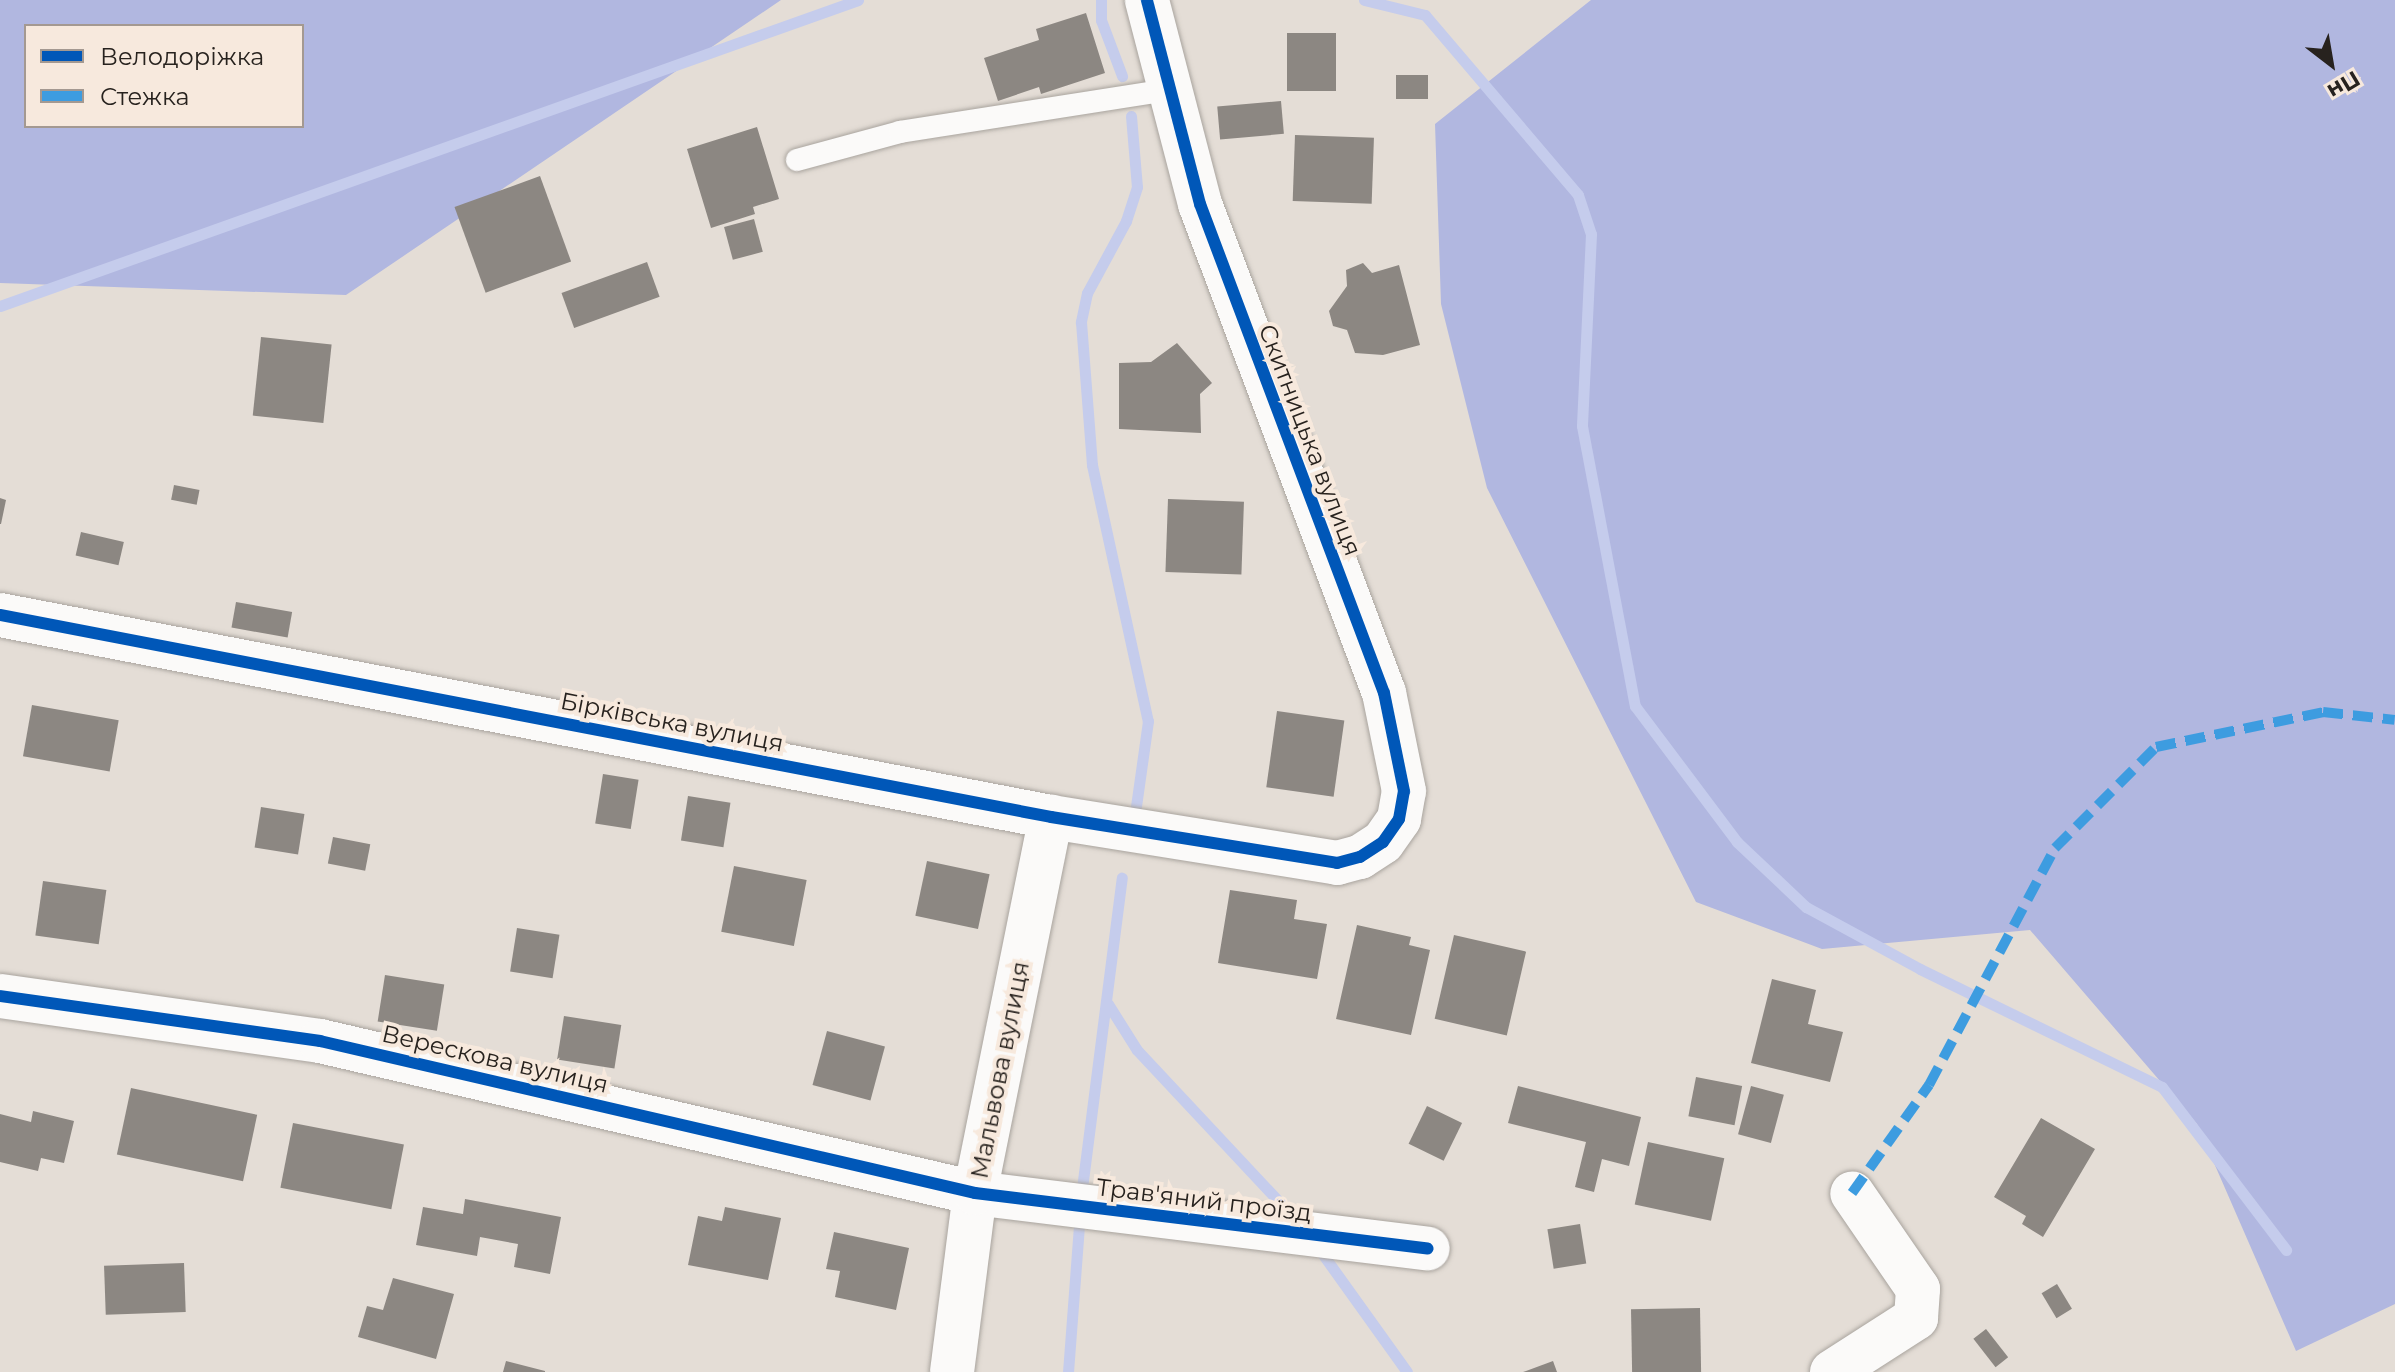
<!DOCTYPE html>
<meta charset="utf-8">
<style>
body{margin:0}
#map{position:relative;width:2395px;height:1372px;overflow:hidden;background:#e4ddd6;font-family:Montserrat,sans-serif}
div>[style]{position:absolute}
.forest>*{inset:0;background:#b1b7e0}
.stream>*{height:11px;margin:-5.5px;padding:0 5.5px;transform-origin:5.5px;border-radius:5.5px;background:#c5ccec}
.building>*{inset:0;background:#8c8782;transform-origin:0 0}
.roads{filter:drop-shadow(0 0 2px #a9a49e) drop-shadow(0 0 2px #a9a49e)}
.lane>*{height:22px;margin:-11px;padding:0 11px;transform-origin:11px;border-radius:11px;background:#fbfaf9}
.street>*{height:44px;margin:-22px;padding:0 22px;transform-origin:22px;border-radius:22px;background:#fbfaf9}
.quiet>*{height:10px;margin-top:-5px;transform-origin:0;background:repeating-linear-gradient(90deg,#3d9ce0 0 20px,transparent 0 30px)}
.cycleway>*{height:12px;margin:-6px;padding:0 6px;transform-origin:6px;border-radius:6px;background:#0057b8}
span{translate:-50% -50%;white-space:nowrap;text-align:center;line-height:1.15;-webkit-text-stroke:8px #f7e9dd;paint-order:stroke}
.street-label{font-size:24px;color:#27221e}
.legend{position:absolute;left:24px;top:24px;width:280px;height:104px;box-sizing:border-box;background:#f7e9dd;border:2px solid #a49991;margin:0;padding:10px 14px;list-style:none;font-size:24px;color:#27221e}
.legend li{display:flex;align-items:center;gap:16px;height:40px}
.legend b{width:40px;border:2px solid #a49991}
.north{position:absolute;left:2291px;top:24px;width:80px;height:80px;-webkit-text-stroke:6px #f7e9dd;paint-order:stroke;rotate:149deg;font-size:22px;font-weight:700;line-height:32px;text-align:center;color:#27221e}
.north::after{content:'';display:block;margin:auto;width:28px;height:36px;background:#27221e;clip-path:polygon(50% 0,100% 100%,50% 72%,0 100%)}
</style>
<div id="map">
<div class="forest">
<div style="clip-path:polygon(evenodd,0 0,781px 0,346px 295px,0 283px,0 0,26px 26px,302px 26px,302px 126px,26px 126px,26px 26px)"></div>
<div style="clip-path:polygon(1591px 0,2395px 0,2395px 1304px,2296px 1351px,2197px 1124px,2030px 930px,1822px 949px,1696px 902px,1487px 488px,1441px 304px,1435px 124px)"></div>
</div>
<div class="stream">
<div style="left:1101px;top:0;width:20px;rotate:90deg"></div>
<div style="left:1101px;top:20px;width:60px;rotate:69.4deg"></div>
<div style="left:1364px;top:0;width:63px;rotate:13.8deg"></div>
<div style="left:1425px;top:15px;width:236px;rotate:49.6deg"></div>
<div style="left:1578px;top:195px;width:41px;rotate:71.6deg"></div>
<div style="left:1591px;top:234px;width:192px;rotate:92.7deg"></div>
<div style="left:1582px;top:426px;width:285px;rotate:79.3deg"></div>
<div style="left:1635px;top:706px;width:170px;rotate:53.1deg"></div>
<div style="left:1737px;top:842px;width:95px;rotate:43.3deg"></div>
<div style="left:1806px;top:907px;width:130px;rotate:28.5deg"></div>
<div style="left:1920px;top:969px;width:269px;rotate:26deg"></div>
<div style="left:2162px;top:1087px;width:205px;rotate:52.7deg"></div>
<div style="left:1131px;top:116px;width:71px;rotate:85.2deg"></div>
<div style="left:1137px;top:187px;width:36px;rotate:108deg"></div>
<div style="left:1126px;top:221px;width:82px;rotate:118.4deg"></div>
<div style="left:1087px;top:293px;width:30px;rotate:102deg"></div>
<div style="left:1081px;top:322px;width:143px;rotate:85.6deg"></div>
<div style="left:1092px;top:465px;width:262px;rotate:77.7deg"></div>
<div style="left:1148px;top:721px;width:94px;rotate:98deg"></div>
<div style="left:0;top:306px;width:911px;rotate:-19.63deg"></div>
<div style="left:1108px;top:1004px;width:54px;rotate:57.8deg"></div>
<div style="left:1137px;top:1050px;width:233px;rotate:46.9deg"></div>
<div style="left:1081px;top:1196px;width:321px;rotate:-82.7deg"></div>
<div style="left:1319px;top:1249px;width:151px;rotate:54.4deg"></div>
<div style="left:1068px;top:1372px;width:159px;rotate:-85.7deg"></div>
</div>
<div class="building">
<div style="clip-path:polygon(1086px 13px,1105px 73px,1041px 94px,1039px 87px,998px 101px,984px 58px,1039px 40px,1036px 29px)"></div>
<div style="left:1287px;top:33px;width:49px;height:58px"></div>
<div style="left:1428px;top:75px;width:24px;height:32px;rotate:90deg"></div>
<div style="left:1281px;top:101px;width:33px;height:64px;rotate:85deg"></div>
<div style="clip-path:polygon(757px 127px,779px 199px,753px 207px,755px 214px,711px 228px,687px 149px)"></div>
<div style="left:1295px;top:135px;width:79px;height:66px;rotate:2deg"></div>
<div style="left:540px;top:176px;width:91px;height:91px;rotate:70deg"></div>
<div style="left:754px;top:219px;width:34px;height:31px;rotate:75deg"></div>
<div style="left:647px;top:262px;width:37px;height:91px;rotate:70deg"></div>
<div style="clip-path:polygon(1363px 263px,1372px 273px,1399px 265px,1420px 345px,1383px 355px,1355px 353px,1347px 330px,1333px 326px,1329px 311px,1347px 286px,1346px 270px)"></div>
<div style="left:261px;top:337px;width:71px;height:79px;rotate:6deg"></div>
<div style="clip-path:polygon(1177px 343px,1212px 383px,1200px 394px,1201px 433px,1119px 429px,1119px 363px,1151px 362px)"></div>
<div style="left:174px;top:485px;width:26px;height:15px;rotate:11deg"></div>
<div style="clip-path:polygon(0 498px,6px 500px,1px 524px,0 524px)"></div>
<div style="left:1168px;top:499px;width:76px;height:73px;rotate:2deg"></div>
<div style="left:81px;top:532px;width:44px;height:24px;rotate:13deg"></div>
<div style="left:236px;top:602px;width:57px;height:26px;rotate:10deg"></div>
<div style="left:32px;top:705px;width:88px;height:52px;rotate:10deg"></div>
<div style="left:1277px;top:711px;width:68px;height:77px;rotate:8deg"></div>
<div style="left:603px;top:774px;width:36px;height:50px;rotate:9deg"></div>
<div style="left:688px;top:796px;width:43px;height:45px;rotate:9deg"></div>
<div style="left:261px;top:807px;width:44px;height:41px;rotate:9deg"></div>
<div style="left:333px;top:837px;width:38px;height:27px;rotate:11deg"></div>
<div style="left:927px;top:861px;width:64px;height:56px;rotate:12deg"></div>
<div style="left:734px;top:866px;width:74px;height:67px;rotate:11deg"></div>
<div style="left:43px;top:881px;width:64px;height:55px;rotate:8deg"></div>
<div style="clip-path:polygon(1230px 890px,1297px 900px,1294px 919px,1327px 924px,1317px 979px,1218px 963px)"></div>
<div style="clip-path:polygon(1357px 925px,1411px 937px,1409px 945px,1430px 950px,1411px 1035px,1336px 1019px)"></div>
<div style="left:517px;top:928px;width:43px;height:44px;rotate:9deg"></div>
<div style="left:1454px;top:935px;width:74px;height:86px;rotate:13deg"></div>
<div style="left:385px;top:975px;width:60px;height:47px;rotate:9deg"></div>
<div style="clip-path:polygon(1772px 979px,1816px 990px,1808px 1024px,1843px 1032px,1830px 1082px,1751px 1063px)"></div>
<div style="left:564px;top:1016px;width:58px;height:44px;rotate:9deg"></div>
<div style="left:827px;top:1031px;width:60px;height:56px;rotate:15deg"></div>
<div style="left:1696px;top:1077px;width:47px;height:40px;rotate:11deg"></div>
<div style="clip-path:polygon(1518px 1086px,1641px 1117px,1629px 1166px,1602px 1159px,1594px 1192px,1575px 1187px,1586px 1142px,1508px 1123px)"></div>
<div style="left:1751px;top:1086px;width:34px;height:50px;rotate:15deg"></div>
<div style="left:131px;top:1088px;width:129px;height:68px;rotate:12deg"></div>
<div style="left:1427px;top:1106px;width:39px;height:42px;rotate:26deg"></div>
<div style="clip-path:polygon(33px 1111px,74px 1121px,64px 1163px,41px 1158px,38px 1171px,0 1162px,0 1114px,31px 1122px)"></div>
<div style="clip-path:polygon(2041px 1118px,2095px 1149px,2043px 1237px,2022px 1224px,2026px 1216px,1994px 1197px)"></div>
<div style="left:293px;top:1123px;width:113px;height:66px;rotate:11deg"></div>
<div style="left:1648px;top:1142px;width:78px;height:64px;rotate:12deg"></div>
<div style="clip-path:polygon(465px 1199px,561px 1217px,550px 1274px,514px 1267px,518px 1244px,480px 1237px,477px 1256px,416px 1245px,423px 1207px,463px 1214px)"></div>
<div style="clip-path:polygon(725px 1207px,781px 1218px,768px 1280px,688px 1265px,698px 1216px,722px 1221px)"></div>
<div style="left:1580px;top:1224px;width:40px;height:33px;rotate:81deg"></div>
<div style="clip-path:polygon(834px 1232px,909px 1248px,896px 1310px,835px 1297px,840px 1271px,826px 1269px)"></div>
<div style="left:184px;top:1263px;width:49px;height:80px;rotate:88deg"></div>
<div style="clip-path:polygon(393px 1278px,454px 1294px,436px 1359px,358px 1337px,367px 1306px,383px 1310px)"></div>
<div style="left:2057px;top:1284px;width:29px;height:18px;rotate:59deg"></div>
<div style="left:1700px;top:1308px;width:64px;height:69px;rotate:89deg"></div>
<div style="left:1986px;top:1329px;width:36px;height:16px;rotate:52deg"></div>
<div style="clip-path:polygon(506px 1361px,545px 1371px,545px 1372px,503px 1372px)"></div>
<div style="clip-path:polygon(1553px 1361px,1557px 1372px,1523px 1372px)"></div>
</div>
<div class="roads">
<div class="lane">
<div style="left:797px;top:160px;width:107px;rotate:-15.2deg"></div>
<div style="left:900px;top:132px;width:272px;rotate:-8.9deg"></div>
</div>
<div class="street">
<div style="left:0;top:615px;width:1070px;rotate:10.88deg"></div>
<div style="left:1051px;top:817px;width:290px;rotate:9.1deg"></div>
<div style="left:1337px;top:863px;width:24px;rotate:-15deg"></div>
<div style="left:1360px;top:857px;width:27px;rotate:-33deg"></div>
<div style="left:1383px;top:842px;width:28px;rotate:-55deg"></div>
<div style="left:1399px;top:819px;width:28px;rotate:-80deg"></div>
<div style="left:1404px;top:791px;width:100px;rotate:-101.5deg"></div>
<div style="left:1384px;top:693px;width:522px;rotate:-110.62deg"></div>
<div style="left:1200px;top:204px;width:211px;rotate:-104.6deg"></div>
<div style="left:0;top:996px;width:323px;rotate:8deg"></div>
<div style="left:320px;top:1041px;width:672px;rotate:13.06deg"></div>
<div style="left:975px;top:1193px;width:456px;rotate:7deg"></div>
<div style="left:952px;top:1372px;width:180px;rotate:-82.7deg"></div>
<div style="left:975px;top:1193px;width:384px;rotate:-78.6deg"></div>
<div style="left:1832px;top:1372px;width:100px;rotate:-32.7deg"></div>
<div style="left:1916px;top:1318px;width:29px;rotate:-86deg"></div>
<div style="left:1918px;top:1289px;width:116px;rotate:-124.5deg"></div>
</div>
</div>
<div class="quiet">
<div style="left:1852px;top:1193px;width:133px;rotate:-54.5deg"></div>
<div style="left:1929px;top:1085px;width:268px;rotate:-62deg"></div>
<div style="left:2055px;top:848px;width:143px;rotate:-45deg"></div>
<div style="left:2156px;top:747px;width:171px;rotate:-11.8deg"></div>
<div style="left:2323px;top:712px;width:72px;rotate:6.3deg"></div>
</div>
<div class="cycleway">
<div style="left:0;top:615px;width:1070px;rotate:10.88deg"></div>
<div style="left:1051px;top:817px;width:290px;rotate:9.1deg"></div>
<div style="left:1337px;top:863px;width:24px;rotate:-15deg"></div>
<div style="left:1360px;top:857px;width:27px;rotate:-33deg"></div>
<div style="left:1383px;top:842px;width:28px;rotate:-55deg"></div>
<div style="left:1399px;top:819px;width:28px;rotate:-80deg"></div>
<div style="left:1404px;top:791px;width:100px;rotate:-101.5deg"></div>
<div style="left:1384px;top:693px;width:522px;rotate:-110.62deg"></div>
<div style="left:1200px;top:204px;width:211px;rotate:-104.6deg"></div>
<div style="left:0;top:996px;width:323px;rotate:8deg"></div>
<div style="left:320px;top:1041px;width:672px;rotate:13.06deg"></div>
<div style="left:975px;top:1193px;width:456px;rotate:7deg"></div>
</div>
<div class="street-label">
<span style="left:1310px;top:440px;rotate:69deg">Скитницька вулиця</span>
<span style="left:672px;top:722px;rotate:11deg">Бірківська вулиця</span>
<span style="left:495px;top:1059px;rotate:13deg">Верескова вулиця</span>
<span style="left:1000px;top:1070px;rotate:-79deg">Мальвова вулиця</span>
<span style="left:1204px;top:1200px;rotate:7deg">Трав'яний проїзд</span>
</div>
<ul class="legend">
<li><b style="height:10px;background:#0057b8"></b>Велодоріжка</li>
<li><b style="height:10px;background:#3d9ce0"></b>Стежка</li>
</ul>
<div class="north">Пн</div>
</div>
